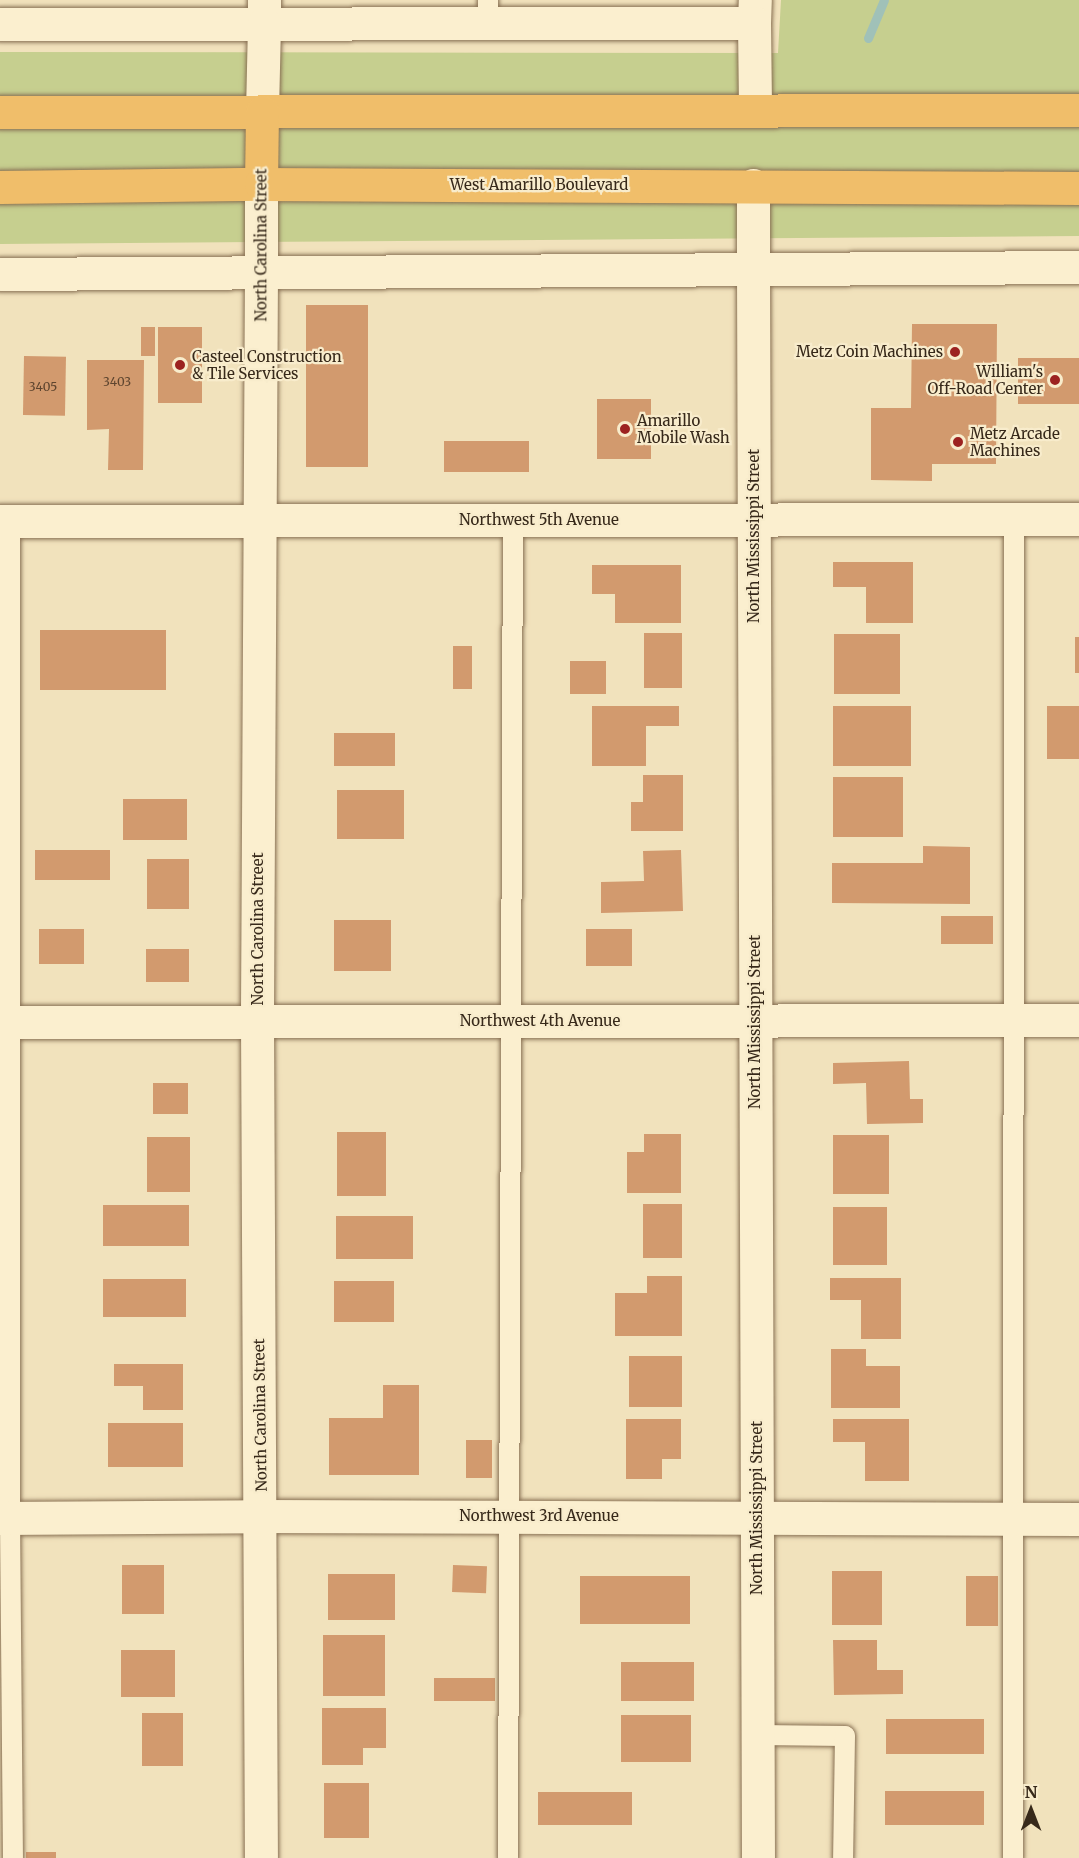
<!DOCTYPE html>
<style>
body{margin:0}
#map{position:relative;width:1079px;height:1858px;overflow:hidden;background:#f1e2bc;font-family:Merriweather,serif}
div>[style]{position:absolute}
.green>*{inset:0;background:#c6cf8f}
.stream>*{height:9px;margin:-4.5px;padding:0 4.5px;transform-origin:4.5px;border-radius:4.5px;background:#a0c1b8}
.building>*{inset:0;background:#d29a6e;transform-origin:0 0}
.roads{filter:drop-shadow(0 0 2px #897154) drop-shadow(0 0 2px #897154)}
.service>*{height:20px;margin:-10px;padding:0 10px;transform-origin:10px;border-radius:10px;background:#fbefcf}
.minor>*{height:33px;margin:-16.5px;padding:0 16.5px;transform-origin:16.5px;border-radius:16.5px;background:#fbefcf}
.tertiary>*{height:33px;margin:-16.5px;padding:0 16.5px;transform-origin:16.5px;border-radius:16.5px;background:#fbefcf}
.trunk>*{height:33px;margin:-16.5px;padding:0 16.5px;transform-origin:16.5px;border-radius:16.5px;background:#f0be6a}
.dots>*{width:16px;height:16px;translate:-50% -50%;box-sizing:border-box;border:3px solid #f8eccc;border-radius:50%}
span{translate:-50% -50%;white-space:nowrap;text-align:center;line-height:1.15;-webkit-text-stroke:4.5px #f8eccc;paint-order:stroke}
.number-label{font-size:12px;color:#5e452f}
.number-label span{-webkit-text-stroke-width:0}
.street-label{font-size:15px;color:#37291a}
.poi-label{font-size:15px;color:#37291a}
.right{translate:-100% -50%;text-align:right}
.left{translate:0 -50%;text-align:left}
.north{position:absolute;left:1001px;top:1780px;width:60px;height:60px;-webkit-text-stroke:4px #f8eccc;paint-order:stroke;rotate:0deg;font-size:16px;font-weight:700;line-height:24px;text-align:center;color:#37291a}
.north::after{content:'';display:block;margin:auto;width:21px;height:27px;background:#37291a;clip-path:polygon(50% 0,100% 100%,50% 72%,0 100%)}
</style>
<div id="map">
<div class="green">
<div style="clip-path:polygon(781px 0,1079px 0,1079px 236px,0 244px,0 52px,778px 53px)"></div>
</div>
<div class="stream">
<div style="left:868px;top:38px;width:41px;rotate:-67.2deg"></div>
</div>
<div class="building">
<div style="left:306px;top:305px;width:62px;height:162px"></div>
<div style="clip-path:polygon(912px 324px,997px 324px,996px 464px,932px 464px,932px 481px,871px 480px,871px 408px,911px 408px)"></div>
<div style="left:141px;top:327px;width:14px;height:29px"></div>
<div style="left:158px;top:327px;width:44px;height:76px"></div>
<div style="left:24px;top:356px;width:42px;height:59px;rotate:1deg"></div>
<div style="left:1018px;top:358px;width:61px;height:46px"></div>
<div style="clip-path:polygon(87px 360px,144px 360px,143px 470px,108px 470px,109px 429px,87px 430px)"></div>
<div style="left:597px;top:399px;width:54px;height:60px"></div>
<div style="left:444px;top:441px;width:85px;height:31px"></div>
<div style="clip-path:polygon(833px 562px,913px 562px,913px 623px,866px 623px,866px 587px,833px 587px)"></div>
<div style="clip-path:polygon(592px 565px,681px 565px,681px 623px,615px 623px,615px 594px,592px 594px)"></div>
<div style="left:40px;top:630px;width:126px;height:60px"></div>
<div style="left:644px;top:633px;width:38px;height:55px"></div>
<div style="left:834px;top:634px;width:66px;height:60px"></div>
<div style="left:1075px;top:637px;width:4px;height:36px"></div>
<div style="left:453px;top:646px;width:19px;height:43px"></div>
<div style="left:570px;top:661px;width:36px;height:33px"></div>
<div style="clip-path:polygon(592px 706px,679px 706px,679px 726px,646px 726px,646px 766px,592px 766px)"></div>
<div style="left:833px;top:706px;width:78px;height:60px"></div>
<div style="left:1047px;top:706px;width:32px;height:53px"></div>
<div style="left:334px;top:733px;width:61px;height:33px"></div>
<div style="clip-path:polygon(643px 775px,683px 775px,683px 831px,631px 831px,631px 802px,643px 802px)"></div>
<div style="left:833px;top:777px;width:70px;height:60px"></div>
<div style="left:337px;top:790px;width:67px;height:49px"></div>
<div style="left:123px;top:799px;width:64px;height:41px"></div>
<div style="clip-path:polygon(923px 846px,970px 847px,970px 904px,832px 903px,832px 863px,923px 863px)"></div>
<div style="left:35px;top:850px;width:75px;height:30px"></div>
<div style="clip-path:polygon(681px 850px,683px 911px,601px 913px,601px 882px,644px 881px,643px 851px)"></div>
<div style="left:147px;top:859px;width:42px;height:50px"></div>
<div style="left:941px;top:916px;width:52px;height:28px"></div>
<div style="left:334px;top:920px;width:57px;height:51px"></div>
<div style="left:39px;top:929px;width:45px;height:35px"></div>
<div style="left:586px;top:929px;width:46px;height:37px"></div>
<div style="left:146px;top:949px;width:43px;height:33px"></div>
<div style="clip-path:polygon(909px 1061px,910px 1099px,923px 1099px,923px 1123px,867px 1124px,866px 1083px,833px 1084px,833px 1063px)"></div>
<div style="left:153px;top:1083px;width:35px;height:31px"></div>
<div style="left:337px;top:1132px;width:49px;height:64px"></div>
<div style="clip-path:polygon(644px 1134px,681px 1134px,681px 1193px,627px 1193px,627px 1152px,644px 1152px)"></div>
<div style="left:833px;top:1135px;width:56px;height:59px"></div>
<div style="left:147px;top:1137px;width:43px;height:55px"></div>
<div style="left:643px;top:1204px;width:39px;height:54px"></div>
<div style="left:103px;top:1205px;width:86px;height:41px"></div>
<div style="left:833px;top:1207px;width:54px;height:58px"></div>
<div style="left:336px;top:1216px;width:77px;height:43px"></div>
<div style="clip-path:polygon(647px 1276px,682px 1276px,682px 1336px,615px 1336px,615px 1293px,647px 1293px)"></div>
<div style="clip-path:polygon(830px 1278px,901px 1278px,901px 1339px,861px 1339px,861px 1300px,830px 1300px)"></div>
<div style="left:103px;top:1279px;width:83px;height:38px"></div>
<div style="left:334px;top:1281px;width:60px;height:41px"></div>
<div style="clip-path:polygon(831px 1349px,866px 1349px,866px 1366px,900px 1366px,900px 1408px,831px 1408px)"></div>
<div style="left:629px;top:1356px;width:53px;height:51px"></div>
<div style="clip-path:polygon(114px 1364px,183px 1364px,183px 1410px,143px 1410px,143px 1386px,114px 1386px)"></div>
<div style="clip-path:polygon(383px 1385px,419px 1385px,419px 1475px,329px 1475px,329px 1418px,383px 1418px)"></div>
<div style="clip-path:polygon(626px 1419px,681px 1419px,681px 1459px,662px 1459px,662px 1479px,626px 1479px)"></div>
<div style="clip-path:polygon(833px 1419px,909px 1419px,909px 1481px,865px 1481px,865px 1442px,833px 1442px)"></div>
<div style="left:108px;top:1423px;width:75px;height:44px"></div>
<div style="left:466px;top:1440px;width:26px;height:38px"></div>
<div style="left:122px;top:1565px;width:42px;height:49px"></div>
<div style="left:453px;top:1565px;width:34px;height:27px;rotate:2deg"></div>
<div style="left:832px;top:1571px;width:50px;height:54px"></div>
<div style="left:328px;top:1574px;width:67px;height:46px"></div>
<div style="left:580px;top:1576px;width:110px;height:48px"></div>
<div style="left:966px;top:1576px;width:32px;height:50px"></div>
<div style="left:323px;top:1635px;width:62px;height:61px"></div>
<div style="clip-path:polygon(833px 1640px,877px 1640px,877px 1670px,903px 1670px,903px 1694px,834px 1695px)"></div>
<div style="left:121px;top:1650px;width:54px;height:47px"></div>
<div style="left:621px;top:1662px;width:73px;height:39px"></div>
<div style="left:434px;top:1678px;width:61px;height:23px"></div>
<div style="clip-path:polygon(322px 1708px,386px 1708px,386px 1748px,363px 1748px,363px 1765px,322px 1765px)"></div>
<div style="left:142px;top:1713px;width:41px;height:53px"></div>
<div style="left:621px;top:1715px;width:70px;height:47px"></div>
<div style="left:886px;top:1719px;width:98px;height:35px"></div>
<div style="left:324px;top:1783px;width:45px;height:55px"></div>
<div style="left:885px;top:1791px;width:99px;height:34px"></div>
<div style="left:538px;top:1792px;width:94px;height:33px"></div>
<div style="left:26px;top:1852px;width:30px;height:6px"></div>
</div>
<div class="roads">
<div class="service">
<div style="left:488px;top:0;width:23px;rotate:90deg"></div>
<div style="left:10px;top:521px;width:997px;rotate:90deg"></div>
<div style="left:10px;top:1518px;width:340px;rotate:89.5deg"></div>
<div style="left:758px;top:1735px;width:87px;rotate:0.7deg"></div>
<div style="left:845px;top:1736px;width:122px;rotate:90.9deg"></div>
<div style="left:508px;top:1858px;width:1338px;rotate:-89.79deg"></div>
<div style="left:1013px;top:1858px;width:1339px;rotate:-89.96deg"></div>
</div>
<div class="minor">
<div style="left:264px;top:0;width:23px;rotate:90deg"></div>
<div style="left:754px;top:23px;width:23px;rotate:-88deg"></div>
<div style="left:753px;top:270px;width:1588px;rotate:89.82deg"></div>
<div style="left:261px;top:271px;width:750px;rotate:90.31deg"></div>
<div style="left:257px;top:1021px;width:837px;rotate:89.73deg"></div>
<div style="left:0;top:521px;width:1079px;rotate:-0.11deg"></div>
<div style="left:0;top:1022px;width:1079px;rotate:-0.11deg"></div>
</div>
<div class="tertiary">
<div style="left:0;top:24px;width:754px;rotate:-0.08deg"></div>
<div style="left:754px;top:23px;width:88px;rotate:89.3deg"></div>
<div style="left:262px;top:112px;width:89px;rotate:-88.7deg"></div>
<div style="left:261px;top:184px;width:87px;rotate:90deg"></div>
<div style="left:753px;top:185px;width:85px;rotate:90deg"></div>
<div style="left:0;top:274px;width:1079px;rotate:-0.37deg"></div>
<div style="left:0;top:1518px;width:261px;rotate:-0.4deg"></div>
<div style="left:261px;top:1516px;width:818px;rotate:0.21deg"></div>
</div>
<div class="trunk">
<div style="left:0;top:112px;width:1079px;rotate:-0.11deg"></div>
<div style="left:261px;top:184px;width:72px;rotate:-89.2deg"></div>
<div style="left:0;top:187px;width:261px;rotate:-0.7deg"></div>
<div style="left:261px;top:184px;width:818px;rotate:0.28deg"></div>
</div>
</div>
<div class="dots">
<div style="left:955px;top:352px;background:#9c2220"></div>
<div style="left:180px;top:365px;background:#9c2220"></div>
<div style="left:1055px;top:380px;background:#9c2220"></div>
<div style="left:625px;top:429px;background:#9c2220"></div>
<div style="left:958px;top:442px;background:#9c2220"></div>
</div>
<div class="number-label">
<span style="left:117px;top:382px">3403</span>
<span style="left:43px;top:387px">3405</span>
</div>
<div class="street-label">
<span style="left:539px;top:185px">West Amarillo Boulevard</span>
<span style="left:261px;top:245px;rotate:-90deg">North Carolina Street</span>
<span style="left:539px;top:520px">Northwest 5th Avenue</span>
<span style="left:754px;top:536px;rotate:-90deg">North Mississippi Street</span>
<span style="left:258px;top:929px;rotate:-90deg">North Carolina Street</span>
<span style="left:540px;top:1021px">Northwest 4th Avenue</span>
<span style="left:755px;top:1022px;rotate:-90deg">North Mississippi Street</span>
<span style="left:260px;top:1415px;rotate:-91deg">North Carolina Street</span>
<span style="left:757px;top:1508px;rotate:-90deg">North Mississippi Street</span>
<span style="left:539px;top:1516px">Northwest 3rd Avenue</span>
</div>
<div class="poi-label">
<span class="right" style="left:943px;top:352px">Metz Coin Machines</span>
<span class="left" style="left:192px;top:365px">Casteel Construction<br>&amp; Tile Services</span>
<span class="right" style="left:1043px;top:380px">William's<br>Off-Road Center</span>
<span class="left" style="left:637px;top:429px">Amarillo<br>Mobile Wash</span>
<span class="left" style="left:970px;top:442px">Metz Arcade<br>Machines</span>
</div>
<div class="north">N</div>
</div>
